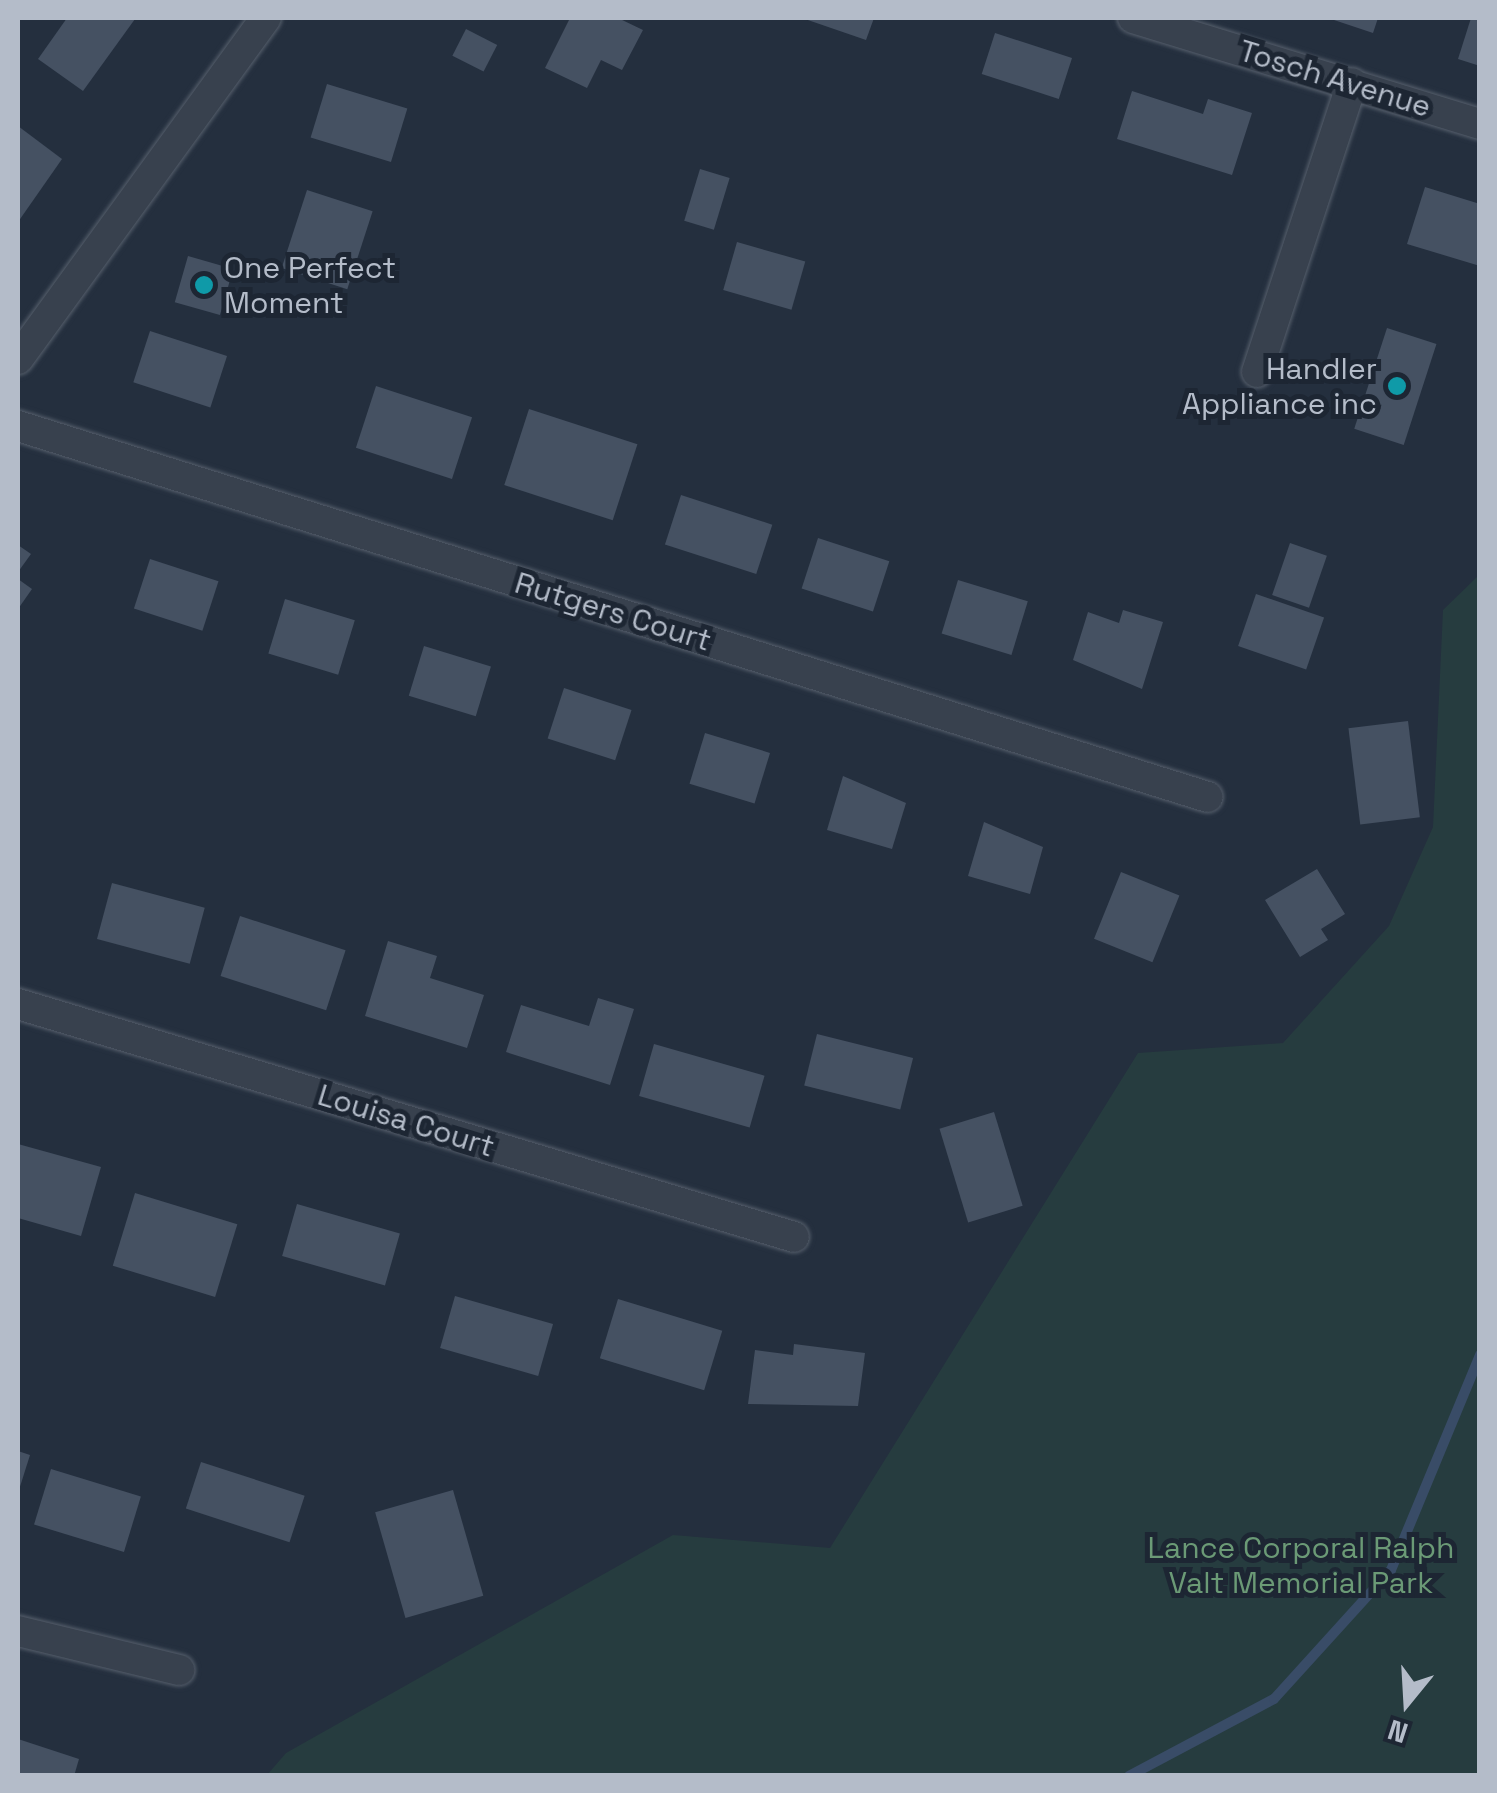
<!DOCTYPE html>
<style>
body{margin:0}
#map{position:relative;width:1497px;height:1793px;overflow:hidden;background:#242f3e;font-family:"Space Grotesk",sans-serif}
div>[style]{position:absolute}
.green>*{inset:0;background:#263c3f}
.stream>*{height:10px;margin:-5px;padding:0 5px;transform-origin:5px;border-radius:5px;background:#394c67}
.building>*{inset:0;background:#455162;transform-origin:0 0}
.roads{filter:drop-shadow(0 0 2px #565f6c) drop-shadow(0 0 2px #565f6c)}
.minor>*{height:30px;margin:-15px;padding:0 15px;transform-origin:15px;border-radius:15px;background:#38414e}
.dots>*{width:28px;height:28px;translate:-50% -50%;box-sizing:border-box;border:5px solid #1d2633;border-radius:50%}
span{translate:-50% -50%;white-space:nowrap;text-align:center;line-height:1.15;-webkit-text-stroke:10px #1d2633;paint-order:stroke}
.street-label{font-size:30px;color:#b4bcc9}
.poi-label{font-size:30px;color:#b4bcc9}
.left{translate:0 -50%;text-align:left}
.right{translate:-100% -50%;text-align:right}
.park-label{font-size:30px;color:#6b9a76}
.frame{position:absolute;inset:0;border:20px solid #b4bcc9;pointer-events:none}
.north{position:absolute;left:1357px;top:1653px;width:100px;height:100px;-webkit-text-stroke:8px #1d2633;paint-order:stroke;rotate:198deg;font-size:28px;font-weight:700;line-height:40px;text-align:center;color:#b4bcc9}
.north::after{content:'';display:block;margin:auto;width:35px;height:45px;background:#b4bcc9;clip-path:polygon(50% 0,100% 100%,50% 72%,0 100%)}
</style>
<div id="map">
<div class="green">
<div style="clip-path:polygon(1479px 575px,1479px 1775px,267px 1775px,286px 1753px,673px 1535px,830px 1548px,1138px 1053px,1283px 1043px,1389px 926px,1433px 827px,1443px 610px)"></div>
</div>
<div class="stream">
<div style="left:1129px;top:1776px;width:164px;rotate:-28deg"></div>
<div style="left:1274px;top:1699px;width:174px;rotate:-47.8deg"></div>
<div style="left:1391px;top:1570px;width:233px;rotate:-67.5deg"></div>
</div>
<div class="building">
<div style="clip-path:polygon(67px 18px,135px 19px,83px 91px,38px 59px)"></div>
<div style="clip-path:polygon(570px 18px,618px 18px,643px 30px,622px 70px,601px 60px,587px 88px,545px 68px)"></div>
<div style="clip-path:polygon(802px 18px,874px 18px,866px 40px)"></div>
<div style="clip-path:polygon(1328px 18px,1378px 18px,1373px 33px)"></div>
<div style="clip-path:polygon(1471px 18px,1480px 18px,1480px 66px,1458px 59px)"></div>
<div style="left:466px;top:29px;width:35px;height:30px;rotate:27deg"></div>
<div style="left:995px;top:33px;width:81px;height:43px;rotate:18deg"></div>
<div style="left:327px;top:84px;width:84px;height:56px;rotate:17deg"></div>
<div style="clip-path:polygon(1132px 91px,1203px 114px,1208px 99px,1252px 113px,1232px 175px,1117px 139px)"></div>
<div style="clip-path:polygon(18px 126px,62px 159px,18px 222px)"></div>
<div style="left:700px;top:169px;width:31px;height:54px;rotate:17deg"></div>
<div style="clip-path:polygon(1425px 187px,1480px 204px,1480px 266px,1407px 244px)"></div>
<div style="left:307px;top:190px;width:69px;height:82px;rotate:18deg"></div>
<div style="left:737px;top:242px;width:71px;height:50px;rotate:16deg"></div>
<div style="left:188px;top:256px;width:47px;height:48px;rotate:16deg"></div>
<div style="left:1387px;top:328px;width:52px;height:106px;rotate:18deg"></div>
<div style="left:150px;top:331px;width:81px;height:54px;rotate:18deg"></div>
<div style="left:376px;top:386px;width:101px;height:65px;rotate:18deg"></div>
<div style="left:529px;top:409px;width:114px;height:80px;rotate:18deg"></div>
<div style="left:681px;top:495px;width:96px;height:52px;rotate:18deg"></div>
<div style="left:818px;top:538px;width:75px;height:53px;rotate:18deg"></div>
<div style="left:1290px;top:543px;width:39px;height:55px;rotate:19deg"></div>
<div style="clip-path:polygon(18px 545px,31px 554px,18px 572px)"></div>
<div style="left:150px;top:559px;width:72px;height:52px;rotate:18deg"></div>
<div style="clip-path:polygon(18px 579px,32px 589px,18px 609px)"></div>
<div style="left:958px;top:580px;width:73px;height:56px;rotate:17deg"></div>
<div style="left:1256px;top:594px;width:72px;height:55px;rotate:19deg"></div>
<div style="left:285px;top:599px;width:73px;height:57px;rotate:17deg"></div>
<div style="clip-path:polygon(1123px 610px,1163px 622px,1142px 689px,1073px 660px,1088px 612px,1119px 623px)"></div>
<div style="left:424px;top:646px;width:70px;height:52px;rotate:17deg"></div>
<div style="left:564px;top:688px;width:71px;height:53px;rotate:18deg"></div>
<div style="left:1408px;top:721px;width:97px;height:60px;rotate:83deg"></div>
<div style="left:705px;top:733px;width:68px;height:53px;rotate:17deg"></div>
<div style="clip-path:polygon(843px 776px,906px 803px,892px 849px,827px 830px)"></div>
<div style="clip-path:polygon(984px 822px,1043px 847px,1030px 894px,968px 876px)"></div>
<div style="clip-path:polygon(1317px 869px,1345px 914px,1321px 929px,1328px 940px,1300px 957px,1265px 900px)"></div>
<div style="left:1121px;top:872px;width:63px;height:72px;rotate:22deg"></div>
<div style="left:112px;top:883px;width:96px;height:58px;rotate:15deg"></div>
<div style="left:240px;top:916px;width:111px;height:63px;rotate:18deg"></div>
<div style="clip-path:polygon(388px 941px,437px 956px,430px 978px,484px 995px,467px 1048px,365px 1016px)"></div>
<div style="clip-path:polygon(598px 998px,634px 1009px,610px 1085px,506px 1052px,521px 1005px,589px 1026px)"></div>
<div style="left:817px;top:1034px;width:99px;height:53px;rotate:14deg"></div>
<div style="left:654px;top:1044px;width:115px;height:54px;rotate:16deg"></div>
<div style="left:994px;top:1112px;width:98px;height:57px;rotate:73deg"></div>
<div style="clip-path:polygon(18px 1144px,101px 1167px,81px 1236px,18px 1218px)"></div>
<div style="left:135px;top:1193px;width:107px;height:76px;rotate:17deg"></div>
<div style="left:297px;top:1204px;width:107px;height:54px;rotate:16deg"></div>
<div style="left:455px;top:1296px;width:102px;height:54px;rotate:16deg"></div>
<div style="left:618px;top:1299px;width:109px;height:62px;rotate:17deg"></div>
<div style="clip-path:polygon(794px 1344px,865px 1353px,858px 1406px,748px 1404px,755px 1350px,793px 1355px)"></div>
<div style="clip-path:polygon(18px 1451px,30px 1455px,18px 1493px)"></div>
<div style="left:201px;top:1462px;width:109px;height:49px;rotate:18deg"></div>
<div style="left:51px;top:1469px;width:94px;height:58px;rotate:17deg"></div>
<div style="left:453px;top:1490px;width:110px;height:81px;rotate:74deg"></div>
<div style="clip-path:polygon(18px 1739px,79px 1759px,74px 1776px,18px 1776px)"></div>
</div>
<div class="roads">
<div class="minor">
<div style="left:1133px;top:18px;width:363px;rotate:17deg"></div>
<div style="left:18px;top:359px;width:422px;rotate:-54deg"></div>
<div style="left:1257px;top:372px;width:304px;rotate:-71.8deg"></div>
<div style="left:18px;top:426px;width:1246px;rotate:17.32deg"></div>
<div style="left:18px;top:1004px;width:810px;rotate:16.71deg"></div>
<div style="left:18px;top:1631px;width:166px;rotate:13.6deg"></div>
</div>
</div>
<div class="dots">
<div style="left:204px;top:285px;background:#0f9aa8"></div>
<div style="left:1397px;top:386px;background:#0f9aa8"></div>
</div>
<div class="street-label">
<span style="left:1335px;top:79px;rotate:17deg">Tosch Avenue</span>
<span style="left:613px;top:612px;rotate:17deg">Rutgers Court</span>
<span style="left:406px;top:1121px;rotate:17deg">Louisa Court</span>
</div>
<div class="poi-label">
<span class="left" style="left:224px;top:285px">One Perfect<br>Moment</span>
<span class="right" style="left:1377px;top:386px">Handler<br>Appliance inc</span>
</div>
<div class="park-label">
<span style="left:1301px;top:1565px">Lance Corporal Ralph<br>Valt Memorial Park</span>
</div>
<div class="frame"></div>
<div class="north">N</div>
</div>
